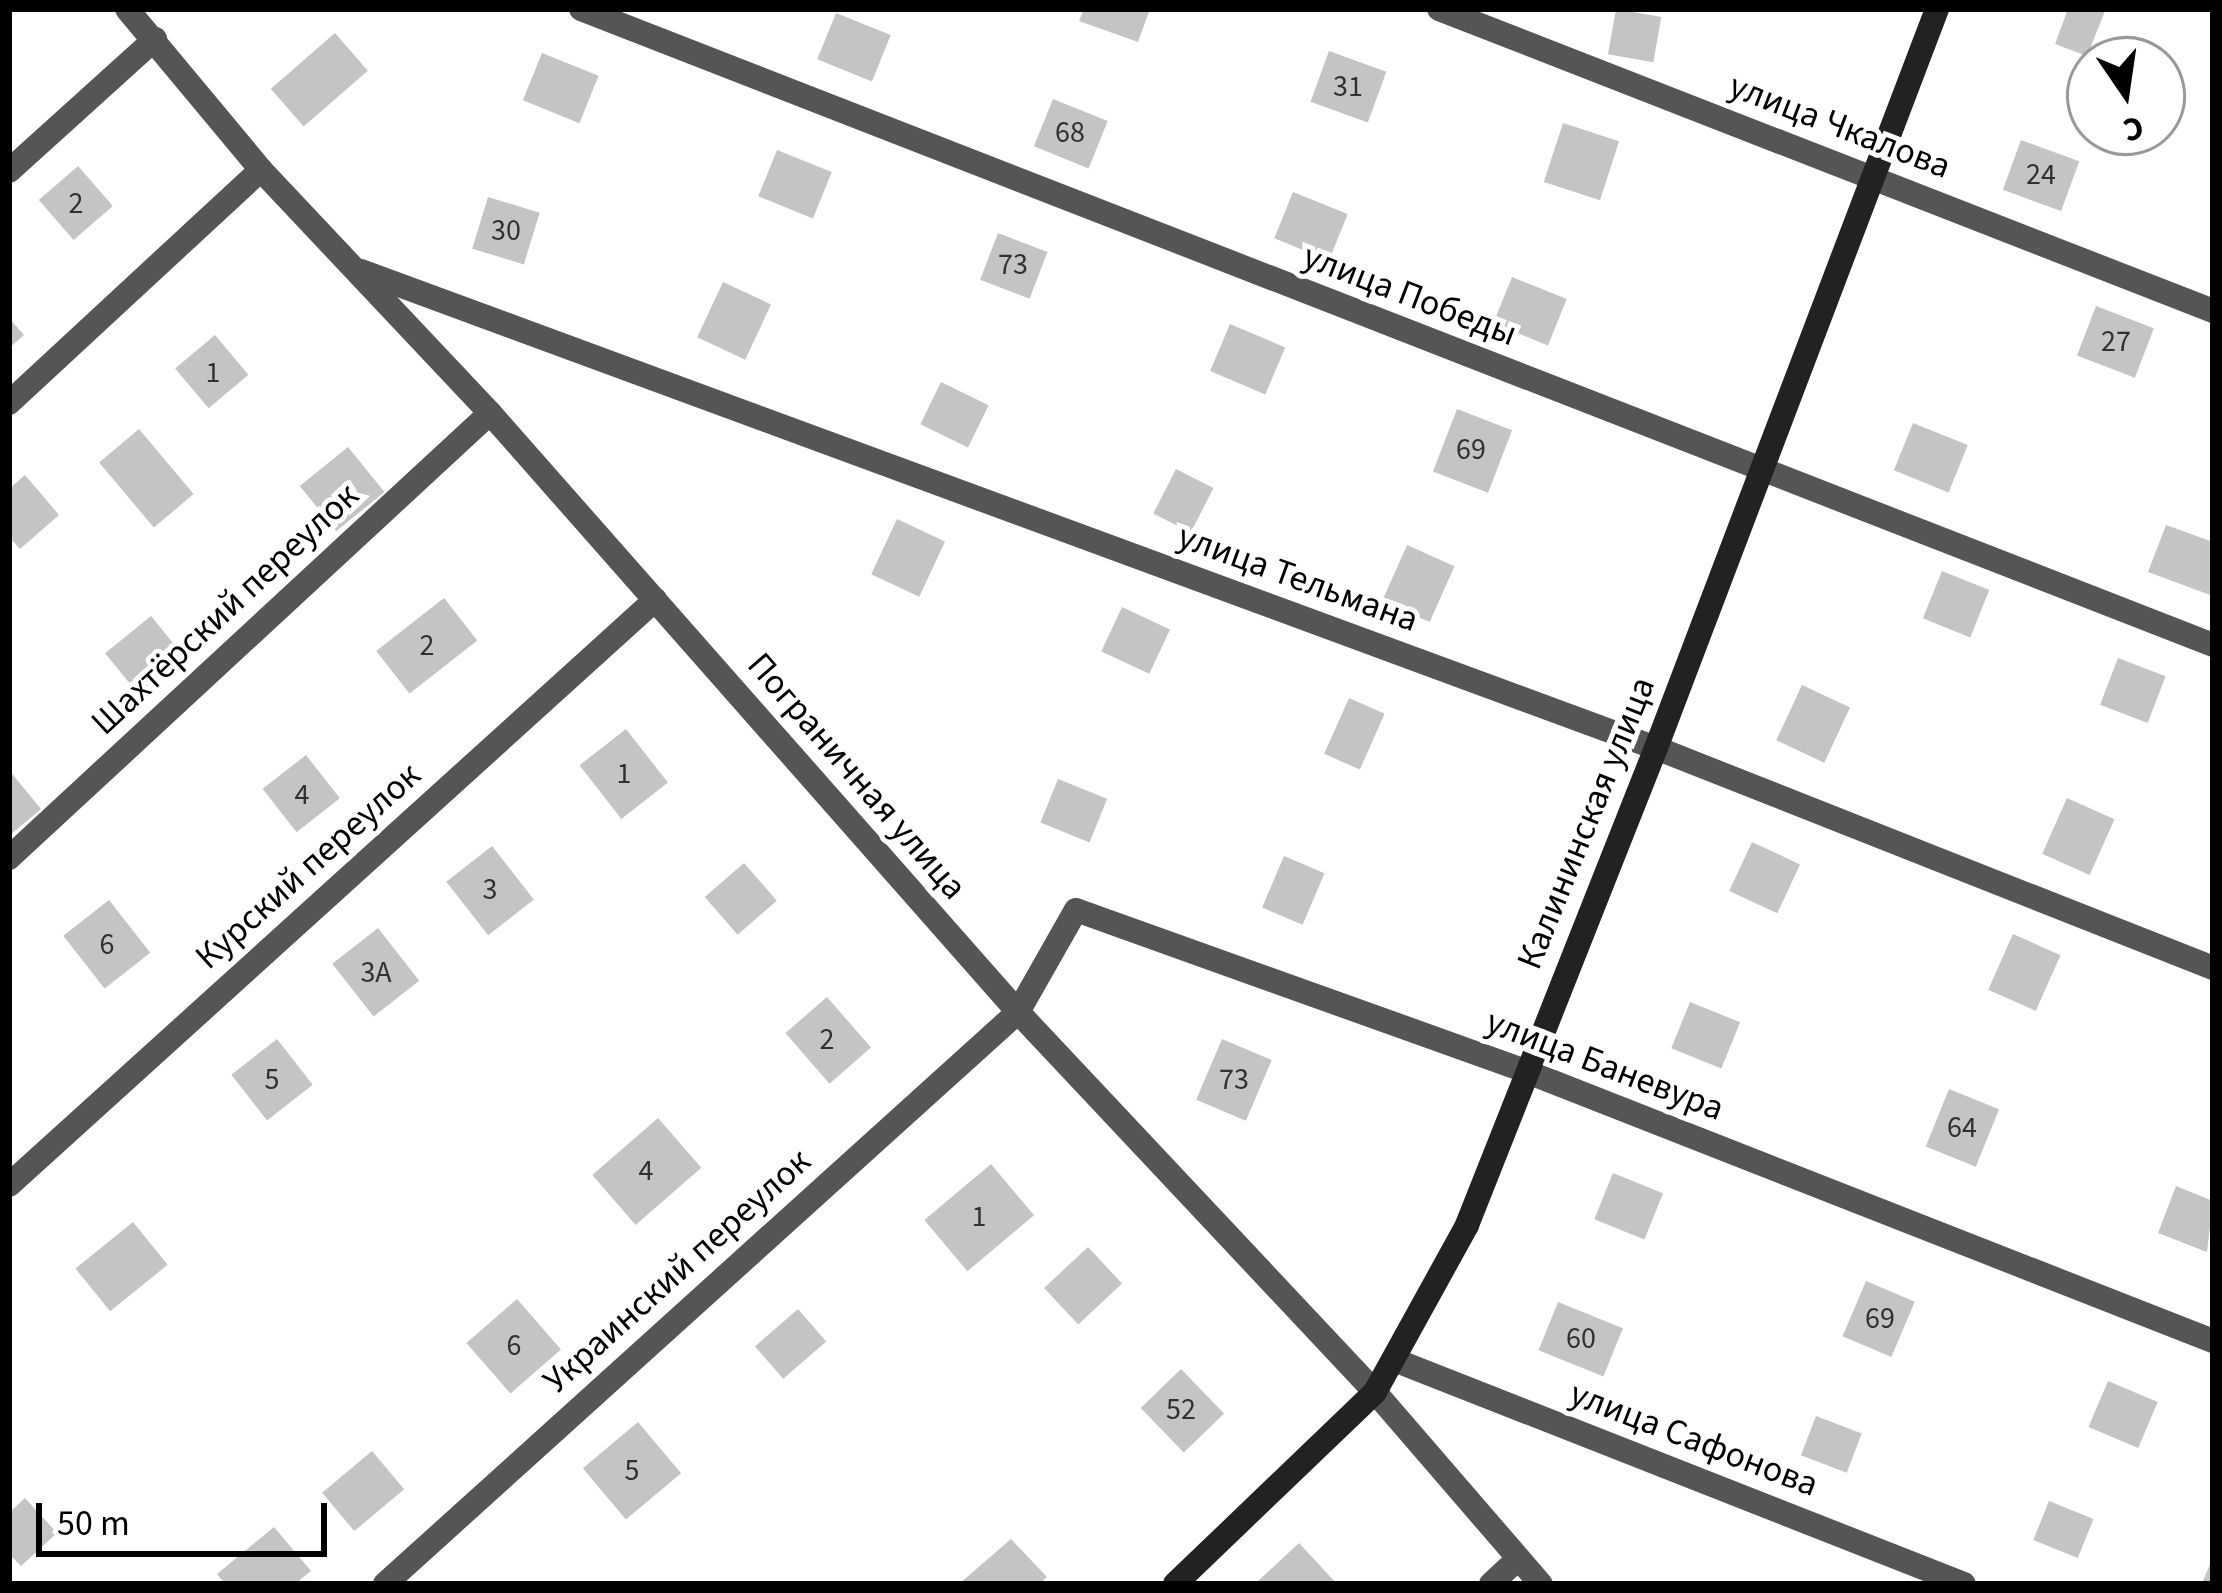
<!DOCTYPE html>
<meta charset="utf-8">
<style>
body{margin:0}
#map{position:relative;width:2222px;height:1593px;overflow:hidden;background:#fff;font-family:"Source Sans 3",sans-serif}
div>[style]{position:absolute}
.building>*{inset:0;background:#c4c4c4;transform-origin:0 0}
.minor>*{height:24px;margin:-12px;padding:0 12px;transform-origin:12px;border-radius:12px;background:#555}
.secondary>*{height:24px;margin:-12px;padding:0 12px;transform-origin:12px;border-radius:12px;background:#222}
span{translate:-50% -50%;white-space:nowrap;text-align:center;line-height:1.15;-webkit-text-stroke:10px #fff;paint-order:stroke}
.number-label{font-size:30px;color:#313131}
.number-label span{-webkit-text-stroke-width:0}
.street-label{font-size:36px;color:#000}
.frame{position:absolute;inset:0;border:12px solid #000;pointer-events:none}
.north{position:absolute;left:2066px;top:36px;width:120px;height:120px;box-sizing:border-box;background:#fff;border:3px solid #999;border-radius:50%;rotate:167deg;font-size:33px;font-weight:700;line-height:48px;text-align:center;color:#000}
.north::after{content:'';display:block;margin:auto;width:42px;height:54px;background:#000;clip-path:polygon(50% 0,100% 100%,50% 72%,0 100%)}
.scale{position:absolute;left:36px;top:1503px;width:291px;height:54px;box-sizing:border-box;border:6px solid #000;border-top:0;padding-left:15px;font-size:36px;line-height:42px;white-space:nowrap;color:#000;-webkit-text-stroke:9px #fff;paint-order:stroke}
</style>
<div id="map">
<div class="building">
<div style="clip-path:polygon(1084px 9px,1150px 9px,1138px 42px,1079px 21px)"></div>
<div style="left:1616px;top:9px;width:46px;height:46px;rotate:10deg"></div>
<div style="clip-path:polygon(2068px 9px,2105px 11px,2087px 56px,2055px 44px)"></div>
<div style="left:836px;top:13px;width:59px;height:50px;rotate:22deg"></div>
<div style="left:335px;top:33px;width:50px;height:85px;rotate:49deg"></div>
<div style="left:1329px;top:51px;width:61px;height:54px;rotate:20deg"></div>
<div style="left:542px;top:53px;width:61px;height:51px;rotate:22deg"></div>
<div style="left:1053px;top:99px;width:59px;height:51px;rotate:22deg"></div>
<div style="left:1563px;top:123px;width:59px;height:62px;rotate:18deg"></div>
<div style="left:2021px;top:140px;width:62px;height:53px;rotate:20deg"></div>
<div style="left:777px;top:150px;width:59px;height:50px;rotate:22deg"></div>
<div style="left:78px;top:166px;width:53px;height:52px;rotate:49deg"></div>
<div style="left:1293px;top:192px;width:59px;height:50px;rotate:22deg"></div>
<div style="left:488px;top:197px;width:54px;height:54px;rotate:17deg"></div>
<div style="left:998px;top:233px;width:53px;height:50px;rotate:21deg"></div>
<div style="left:1512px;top:277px;width:59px;height:50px;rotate:22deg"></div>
<div style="left:723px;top:282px;width:53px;height:61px;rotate:25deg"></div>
<div style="left:2096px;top:306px;width:62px;height:53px;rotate:21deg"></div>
<div style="clip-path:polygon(9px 318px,24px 335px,9px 348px)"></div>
<div style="left:1230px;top:324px;width:60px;height:51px;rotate:23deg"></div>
<div style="left:215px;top:335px;width:52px;height:52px;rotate:50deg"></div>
<div style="left:941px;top:382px;width:53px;height:47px;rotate:26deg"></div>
<div style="left:1457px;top:409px;width:59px;height:67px;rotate:21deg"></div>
<div style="left:1913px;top:423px;width:59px;height:51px;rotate:22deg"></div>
<div style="left:139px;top:429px;width:85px;height:52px;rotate:50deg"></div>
<div style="left:348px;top:447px;width:58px;height:62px;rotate:51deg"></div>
<div style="left:1176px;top:469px;width:42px;height:50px;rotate:27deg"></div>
<div style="clip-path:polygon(25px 475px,59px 515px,20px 549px,9px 537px,9px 489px)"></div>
<div style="left:897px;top:519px;width:53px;height:61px;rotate:25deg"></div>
<div style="clip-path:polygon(2166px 525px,2213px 542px,2213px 596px,2148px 572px)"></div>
<div style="left:1407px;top:545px;width:52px;height:61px;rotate:24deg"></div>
<div style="left:1942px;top:571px;width:51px;height:51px;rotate:22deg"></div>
<div style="left:444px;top:598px;width:54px;height:86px;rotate:52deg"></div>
<div style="left:1122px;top:607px;width:53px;height:49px;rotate:25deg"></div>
<div style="left:151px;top:616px;width:59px;height:59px;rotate:51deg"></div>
<div style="left:2118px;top:658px;width:51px;height:50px;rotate:21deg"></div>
<div style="left:1802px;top:685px;width:53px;height:61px;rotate:25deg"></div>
<div style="left:1349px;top:698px;width:39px;height:61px;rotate:24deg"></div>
<div style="left:626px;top:729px;width:68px;height:59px;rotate:52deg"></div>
<div style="left:306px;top:755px;width:55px;height:55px;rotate:52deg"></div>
<div style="clip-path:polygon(9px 770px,41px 809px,9px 836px)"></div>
<div style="left:1058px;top:779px;width:53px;height:47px;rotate:22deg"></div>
<div style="left:2067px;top:798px;width:52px;height:61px;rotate:24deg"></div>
<div style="left:1752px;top:842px;width:53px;height:54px;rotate:25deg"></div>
<div style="left:492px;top:846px;width:68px;height:58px;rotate:52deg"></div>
<div style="left:1284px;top:856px;width:44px;height:56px;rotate:23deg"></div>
<div style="left:744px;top:863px;width:50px;height:52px;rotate:49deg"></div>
<div style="left:109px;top:900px;width:67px;height:58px;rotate:52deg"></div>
<div style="left:378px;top:928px;width:67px;height:58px;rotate:52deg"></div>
<div style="left:2013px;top:934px;width:52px;height:61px;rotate:24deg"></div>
<div style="left:827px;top:997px;width:67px;height:55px;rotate:49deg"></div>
<div style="left:1690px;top:1002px;width:54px;height:50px;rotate:22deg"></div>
<div style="left:277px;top:1039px;width:58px;height:58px;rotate:52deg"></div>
<div style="left:1222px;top:1039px;width:54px;height:66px;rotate:23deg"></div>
<div style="left:1949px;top:1089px;width:54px;height:62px;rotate:22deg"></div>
<div style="left:658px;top:1118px;width:66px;height:87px;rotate:49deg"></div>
<div style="left:991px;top:1164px;width:67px;height:87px;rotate:50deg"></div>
<div style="left:1613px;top:1173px;width:54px;height:50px;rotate:22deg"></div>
<div style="clip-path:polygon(2176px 1186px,2213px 1201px,2207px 1252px,2158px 1233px)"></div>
<div style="left:133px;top:1222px;width:55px;height:74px;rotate:51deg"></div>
<div style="left:1088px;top:1247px;width:50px;height:60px;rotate:47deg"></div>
<div style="left:1866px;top:1281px;width:53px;height:60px;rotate:23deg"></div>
<div style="left:517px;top:1299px;width:67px;height:67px;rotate:49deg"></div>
<div style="left:1558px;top:1302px;width:70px;height:52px;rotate:22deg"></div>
<div style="left:798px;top:1309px;width:43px;height:57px;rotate:49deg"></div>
<div style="left:1181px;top:1369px;width:62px;height:56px;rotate:46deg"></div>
<div style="left:2108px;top:1381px;width:54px;height:50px;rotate:23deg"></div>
<div style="left:1816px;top:1416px;width:49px;height:42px;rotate:21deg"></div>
<div style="left:638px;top:1422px;width:67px;height:72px;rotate:50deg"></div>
<div style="left:372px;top:1451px;width:50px;height:65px;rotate:50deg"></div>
<div style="clip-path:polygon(25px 1498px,57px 1533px,21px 1566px,9px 1554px,9px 1513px)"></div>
<div style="left:2049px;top:1501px;width:48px;height:42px;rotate:22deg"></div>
<div style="clip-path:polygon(274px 1527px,311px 1571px,295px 1584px,225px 1584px,217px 1574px)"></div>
<div style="clip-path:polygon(1011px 1539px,1047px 1577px,1039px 1584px,959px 1584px)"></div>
<div style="clip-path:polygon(1299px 1543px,1337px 1584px,1259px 1584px,1257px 1582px)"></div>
<div style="clip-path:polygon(2213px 1557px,2213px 1584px,2211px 1584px,2203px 1581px)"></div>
</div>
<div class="minor">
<div style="left:127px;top:9px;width:209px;rotate:50.2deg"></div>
<div style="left:261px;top:170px;width:334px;rotate:46.7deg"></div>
<div style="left:490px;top:413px;width:798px;rotate:48.6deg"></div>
<div style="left:1018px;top:1012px;width:521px;rotate:46.79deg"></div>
<div style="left:1375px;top:1392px;width:254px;rotate:49.2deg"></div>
<div style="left:581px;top:9px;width:1752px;rotate:21.29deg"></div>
<div style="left:1439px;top:9px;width:831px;rotate:21.31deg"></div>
<div style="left:9px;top:171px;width:197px;rotate:-42.1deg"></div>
<div style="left:361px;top:271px;width:1380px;rotate:20.22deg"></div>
<div style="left:1656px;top:748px;width:599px;rotate:21.55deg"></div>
<div style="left:9px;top:403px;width:343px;rotate:-42.8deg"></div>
<div style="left:9px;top:858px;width:655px;rotate:-42.77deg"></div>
<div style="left:9px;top:1185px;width:872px;rotate:-42.16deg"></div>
<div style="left:1397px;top:1361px;width:609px;rotate:21.47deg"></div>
<div style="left:385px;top:1584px;width:853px;rotate:-42.1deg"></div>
<div style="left:1018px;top:1012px;width:117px;rotate:-60.4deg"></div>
<div style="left:1076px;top:910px;width:477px;rotate:19.7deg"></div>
<div style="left:1525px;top:1071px;width:739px;rotate:21.43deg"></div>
<div style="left:1491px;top:1584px;width:37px;rotate:-43deg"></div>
</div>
<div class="secondary">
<div style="left:1175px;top:1584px;width:277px;rotate:-43.8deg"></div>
<div style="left:1375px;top:1392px;width:191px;rotate:-61.1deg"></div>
<div style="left:1467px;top:1225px;width:513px;rotate:-68.39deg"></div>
<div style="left:1656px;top:748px;width:791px;rotate:-69.18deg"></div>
</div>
<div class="number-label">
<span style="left:1348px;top:87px">31</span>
<span style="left:1070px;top:133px">68</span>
<span style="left:2041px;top:175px">24</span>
<span style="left:76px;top:204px">2</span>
<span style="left:506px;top:231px">30</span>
<span style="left:1013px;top:265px">73</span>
<span style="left:2116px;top:342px">27</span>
<span style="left:213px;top:373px">1</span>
<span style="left:1471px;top:450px">69</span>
<span style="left:427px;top:646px">2</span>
<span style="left:624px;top:774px">1</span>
<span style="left:302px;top:795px">4</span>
<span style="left:490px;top:890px">3</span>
<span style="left:107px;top:945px">6</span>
<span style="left:376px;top:973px">3А</span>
<span style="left:827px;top:1040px">2</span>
<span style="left:272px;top:1080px">5</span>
<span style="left:1234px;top:1080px">73</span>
<span style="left:1962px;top:1128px">64</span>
<span style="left:646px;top:1171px">4</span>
<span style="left:979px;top:1217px">1</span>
<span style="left:1880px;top:1319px">69</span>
<span style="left:1581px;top:1339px">60</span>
<span style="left:514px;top:1346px">6</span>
<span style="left:1181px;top:1410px">52</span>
<span style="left:632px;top:1471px">5</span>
</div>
<div class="street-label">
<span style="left:1840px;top:126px;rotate:21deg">улица Чкалова</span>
<span style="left:1410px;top:295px;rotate:21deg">улица Победы</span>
<span style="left:1298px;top:578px;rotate:20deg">улица Тельмана</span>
<span style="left:225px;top:609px;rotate:-43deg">Шахтёрский переулок</span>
<span style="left:857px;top:776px;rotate:49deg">Пограничная улица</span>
<span style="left:1586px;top:823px;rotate:-68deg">Калининская улица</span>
<span style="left:308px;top:866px;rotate:-42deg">Курский переулок</span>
<span style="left:1605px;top:1065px;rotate:21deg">улица Баневура</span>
<span style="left:677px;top:1271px;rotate:-42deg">Украинский переулок</span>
<span style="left:1694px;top:1439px;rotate:21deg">улица Сафонова</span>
</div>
<div class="frame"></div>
<div class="north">С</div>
<div class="scale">50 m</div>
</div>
